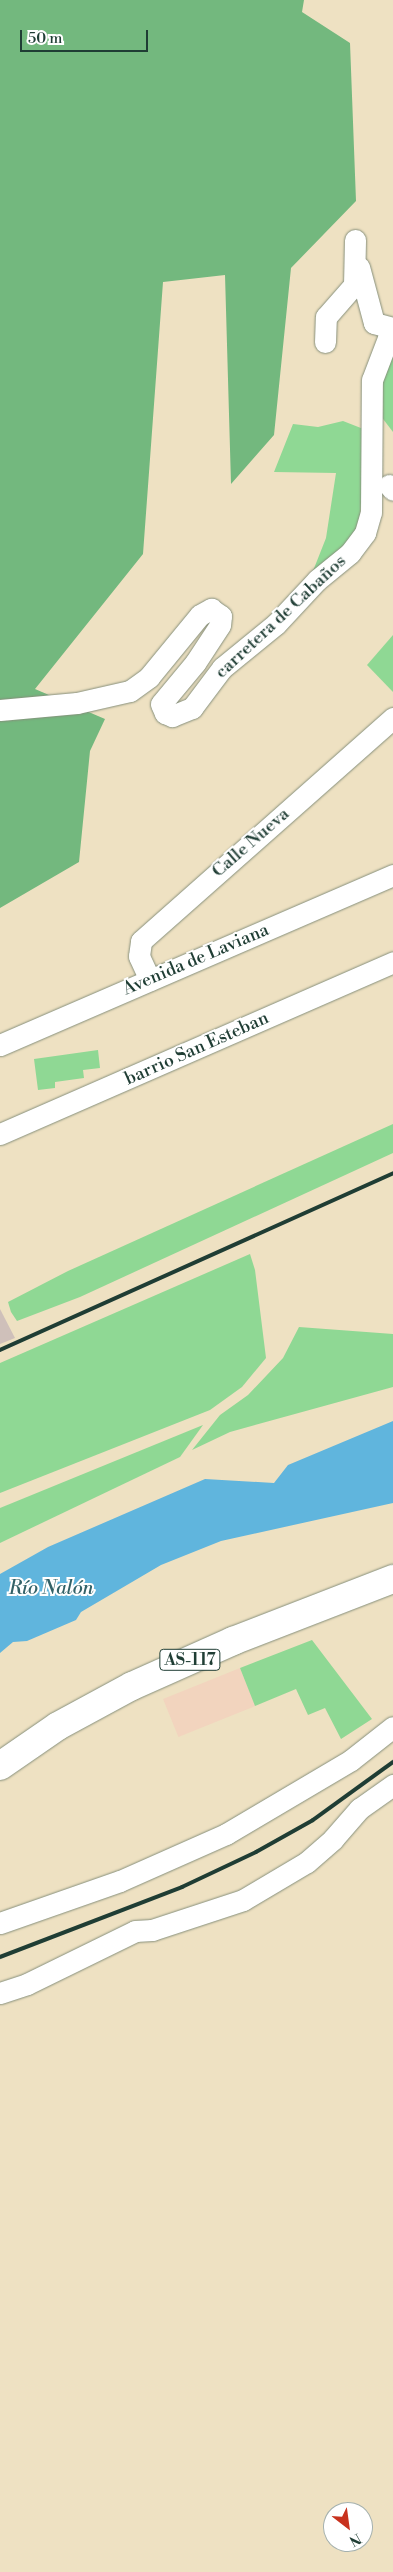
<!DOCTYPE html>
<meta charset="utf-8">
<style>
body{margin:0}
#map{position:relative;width:393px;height:2572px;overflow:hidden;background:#eee1c2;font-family:"Libre Bodoni",serif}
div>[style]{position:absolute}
.built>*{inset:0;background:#f2d4be;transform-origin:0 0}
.industrial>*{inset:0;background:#cfc0ba}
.green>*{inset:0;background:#8fd894}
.forest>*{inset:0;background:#73b87e}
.water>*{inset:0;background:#60b5dd}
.roads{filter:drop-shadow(0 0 1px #868f7b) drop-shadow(0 0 1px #868f7b)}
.minor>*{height:21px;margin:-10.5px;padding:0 10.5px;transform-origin:10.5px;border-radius:10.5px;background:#fff}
.major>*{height:28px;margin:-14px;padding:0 14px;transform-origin:14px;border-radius:14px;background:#fff}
.rail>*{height:4px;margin:-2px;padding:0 2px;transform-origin:2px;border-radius:2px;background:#1f3d34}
span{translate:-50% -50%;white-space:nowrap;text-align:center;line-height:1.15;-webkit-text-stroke:4px #fff;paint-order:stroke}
.shield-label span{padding:1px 4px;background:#fff;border:1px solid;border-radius:4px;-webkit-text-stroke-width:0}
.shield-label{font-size:16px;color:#1f3d34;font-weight:700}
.street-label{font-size:18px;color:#1f3d34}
.water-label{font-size:19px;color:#326167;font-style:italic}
.north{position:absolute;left:323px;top:2502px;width:50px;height:50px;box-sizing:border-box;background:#fff;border:1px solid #a5b1ae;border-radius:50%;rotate:150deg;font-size:14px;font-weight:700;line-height:20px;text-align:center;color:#1f3d34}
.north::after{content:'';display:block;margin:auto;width:18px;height:22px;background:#c8321e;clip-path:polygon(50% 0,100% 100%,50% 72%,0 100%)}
.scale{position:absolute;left:20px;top:30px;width:128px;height:22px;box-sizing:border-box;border:2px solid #1f3d34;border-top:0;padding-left:6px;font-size:15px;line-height:18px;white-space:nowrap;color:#1f3d34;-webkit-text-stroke:4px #fff;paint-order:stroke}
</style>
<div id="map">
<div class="built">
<div style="left:240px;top:1668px;width:41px;height:83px;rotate:68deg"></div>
</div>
<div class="industrial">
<div style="clip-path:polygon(0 1309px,15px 1338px,0 1344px)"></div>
</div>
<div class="green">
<div style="clip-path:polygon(393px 346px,393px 432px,380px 415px,384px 369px)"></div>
<div style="clip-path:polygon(343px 421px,366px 430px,359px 532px,311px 576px,326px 538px,336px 473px,274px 472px,293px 424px,318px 427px)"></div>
<div style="clip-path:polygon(393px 635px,393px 692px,367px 665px)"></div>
<div style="clip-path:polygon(98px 1050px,100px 1068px,83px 1070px,84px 1078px,55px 1082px,55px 1088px,38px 1090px,34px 1059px)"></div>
<div style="clip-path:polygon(393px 1124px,393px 1153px,80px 1297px,17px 1321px,11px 1312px,8px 1302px,68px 1271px)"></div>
<div style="clip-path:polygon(250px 1254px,255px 1270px,266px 1358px,242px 1387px,210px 1410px,0 1493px,0 1363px)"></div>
<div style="clip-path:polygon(299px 1327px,393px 1334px,393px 1387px,230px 1432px,192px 1450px,220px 1415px,248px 1395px,283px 1358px)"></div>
<div style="clip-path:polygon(203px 1425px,180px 1457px,0 1543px,0 1508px)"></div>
<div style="clip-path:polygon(312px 1640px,372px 1719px,341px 1739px,325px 1708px,308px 1715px,296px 1689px,255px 1706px,240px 1668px)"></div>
</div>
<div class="forest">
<div style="clip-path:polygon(0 0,304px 0,302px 12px,350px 43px,356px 201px,291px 268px,274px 435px,231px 484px,225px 275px,163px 282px,143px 554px,35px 689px,105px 719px,90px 751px,79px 862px,0 908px)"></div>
</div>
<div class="water">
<div style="clip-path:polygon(393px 1421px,393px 1503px,221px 1541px,161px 1565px,81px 1612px,76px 1620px,27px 1641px,13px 1642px,0 1653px,0 1574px,48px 1547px,205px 1479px,274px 1483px,288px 1465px)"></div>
</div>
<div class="roads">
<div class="minor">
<div style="left:359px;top:267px;width:58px;rotate:75deg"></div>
<div style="left:374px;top:323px;width:20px;rotate:15deg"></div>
<div style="left:325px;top:342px;width:25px;rotate:-88deg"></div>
<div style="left:326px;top:317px;width:43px;rotate:-48.8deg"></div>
<div style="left:354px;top:285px;width:45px;rotate:-88.7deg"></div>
<div style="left:389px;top:485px;width:6px;rotate:51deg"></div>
<div style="left:0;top:710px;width:77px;rotate:-5.2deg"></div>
<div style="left:77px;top:703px;width:54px;rotate:-12.8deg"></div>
<div style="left:130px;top:691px;width:24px;rotate:-36deg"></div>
<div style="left:149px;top:677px;width:80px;rotate:-50.6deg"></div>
<div style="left:200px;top:615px;width:13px;rotate:-29deg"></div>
<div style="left:211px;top:609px;width:12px;rotate:35deg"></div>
<div style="left:221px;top:616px;width:9px;rotate:96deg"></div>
<div style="left:220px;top:625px;width:45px;rotate:123.3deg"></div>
<div style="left:195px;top:663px;width:53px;rotate:129.7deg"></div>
<div style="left:161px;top:704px;width:10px;rotate:66deg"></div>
<div style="left:165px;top:713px;width:8px;rotate:23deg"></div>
<div style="left:172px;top:716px;width:22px;rotate:-22deg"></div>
<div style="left:192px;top:708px;width:50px;rotate:-53.1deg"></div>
<div style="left:222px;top:668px;width:70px;rotate:-39.2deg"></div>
<div style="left:276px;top:624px;width:60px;rotate:-47deg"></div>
<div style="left:317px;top:580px;width:43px;rotate:-39.3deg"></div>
<div style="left:350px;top:553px;width:25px;rotate:-53deg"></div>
<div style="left:365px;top:533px;width:22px;rotate:-74deg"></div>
<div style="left:371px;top:512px;width:132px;rotate:-89.6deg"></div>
<div style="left:372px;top:380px;width:45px;rotate:-69.1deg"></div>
<div style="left:388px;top:338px;width:7px;rotate:-45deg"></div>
<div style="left:150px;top:980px;width:26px;rotate:-115deg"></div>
<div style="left:139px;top:956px;width:15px;rotate:-82deg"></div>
<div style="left:141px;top:941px;width:337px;rotate:-41.5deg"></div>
<div style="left:0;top:1045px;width:428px;rotate:-23.4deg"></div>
<div style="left:0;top:1134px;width:429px;rotate:-23.6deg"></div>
<div style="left:0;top:1923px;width:127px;rotate:-19.3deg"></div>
<div style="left:120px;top:1881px;width:116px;rotate:-23.9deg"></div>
<div style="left:226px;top:1834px;width:145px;rotate:-30.6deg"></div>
<div style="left:351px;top:1760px;width:53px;rotate:-38.2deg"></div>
<div style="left:0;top:1993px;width:28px;rotate:-18deg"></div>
<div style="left:27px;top:1984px;width:120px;rotate:-26.1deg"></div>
<div style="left:135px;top:1931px;width:17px;rotate:-3deg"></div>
<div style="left:152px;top:1930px;width:96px;rotate:-18.2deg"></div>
<div style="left:243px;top:1900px;width:74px;rotate:-30.7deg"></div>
<div style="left:307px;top:1862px;width:35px;rotate:-41deg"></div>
<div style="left:333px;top:1839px;width:40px;rotate:-49deg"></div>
<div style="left:359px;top:1809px;width:42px;rotate:-35.2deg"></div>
</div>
<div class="major">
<div style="left:0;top:1766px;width:70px;rotate:-34.6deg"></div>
<div style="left:58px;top:1726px;width:84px;rotate:-28.4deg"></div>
<div style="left:132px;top:1686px;width:111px;rotate:-24deg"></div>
<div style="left:233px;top:1641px;width:172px;rotate:-21.2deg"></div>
</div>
</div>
<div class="rail">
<div style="left:0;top:1350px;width:431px;rotate:-24.2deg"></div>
<div style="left:0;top:1957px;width:195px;rotate:-21deg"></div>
<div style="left:182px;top:1887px;width:82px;rotate:-25.3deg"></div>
<div style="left:256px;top:1852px;width:65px;rotate:-29.3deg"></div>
<div style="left:313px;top:1820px;width:99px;rotate:-35.9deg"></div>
</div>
<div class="shield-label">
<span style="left:190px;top:1660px">AS-117</span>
</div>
<div class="street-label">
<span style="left:281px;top:617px;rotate:-43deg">carretera de Cabaños</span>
<span style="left:251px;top:843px;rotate:-41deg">Calle Nueva</span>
<span style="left:196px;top:960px;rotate:-23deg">Avenida de Laviana</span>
<span style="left:197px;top:1049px;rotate:-24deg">barrio San Esteban</span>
</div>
<div class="water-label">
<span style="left:51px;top:1589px">Río Nalón</span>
</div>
<div class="north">N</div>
<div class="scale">50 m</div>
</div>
